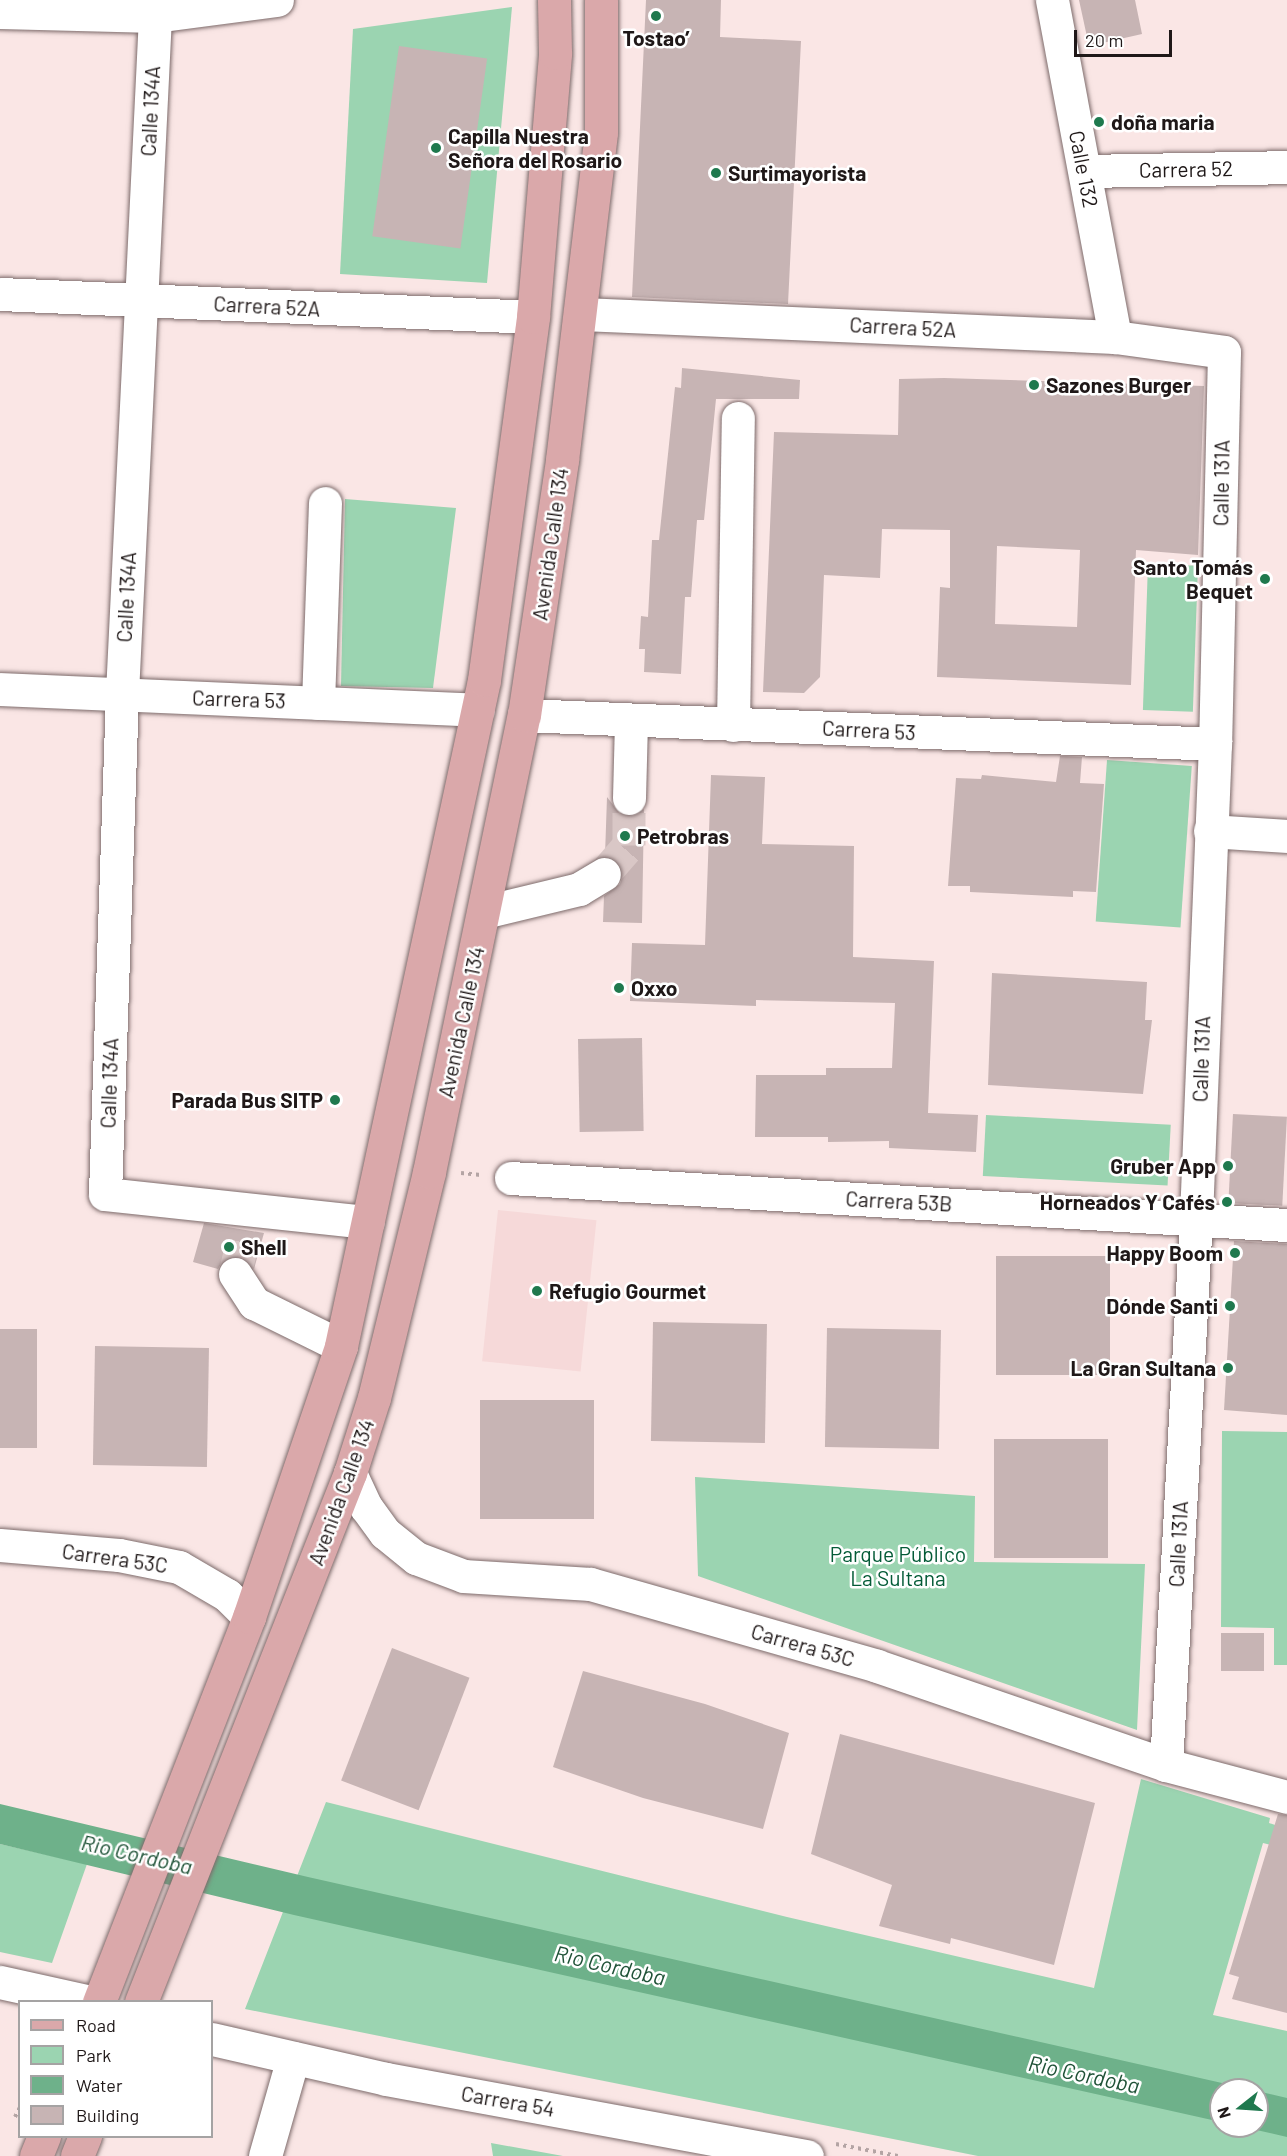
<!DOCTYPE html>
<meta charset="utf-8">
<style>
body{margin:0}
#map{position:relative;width:1287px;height:2156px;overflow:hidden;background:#fae6e5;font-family:Barlow,sans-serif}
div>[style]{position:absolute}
.built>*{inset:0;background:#f6d9d9;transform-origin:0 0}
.green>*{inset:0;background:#9bd4b1;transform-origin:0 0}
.water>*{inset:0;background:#6eb18a}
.building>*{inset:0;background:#c7b4b4;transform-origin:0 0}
.minor-tunnel>*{height:33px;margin-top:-16.5px;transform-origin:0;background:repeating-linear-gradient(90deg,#d9c7c6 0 33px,transparent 0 49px)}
.path>*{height:4px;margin-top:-2px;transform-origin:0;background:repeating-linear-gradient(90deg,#b4a4a4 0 3px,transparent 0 7.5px)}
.roads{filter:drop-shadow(0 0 2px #7d6b6b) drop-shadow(0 0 2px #7d6b6b)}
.minor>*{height:33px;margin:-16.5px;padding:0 16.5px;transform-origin:16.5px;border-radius:16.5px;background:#fff}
.major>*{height:33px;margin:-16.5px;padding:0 16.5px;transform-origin:16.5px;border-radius:16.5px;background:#daa8aa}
.dots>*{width:16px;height:16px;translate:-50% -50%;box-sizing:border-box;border:3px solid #fff;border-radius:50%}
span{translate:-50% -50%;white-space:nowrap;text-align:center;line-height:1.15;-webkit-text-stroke:5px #fff;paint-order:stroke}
.poi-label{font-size:21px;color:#1f1818;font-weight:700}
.left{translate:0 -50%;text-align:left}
.right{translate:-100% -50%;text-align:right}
.street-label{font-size:21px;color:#1f1818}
.park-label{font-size:21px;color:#045b37}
.water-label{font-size:22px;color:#1f5237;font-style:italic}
.legend{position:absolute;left:18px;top:2000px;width:195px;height:138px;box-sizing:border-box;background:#fff;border:2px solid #a5a3a3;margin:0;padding:8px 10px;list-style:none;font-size:18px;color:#1f1818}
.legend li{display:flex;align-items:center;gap:12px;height:30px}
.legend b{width:30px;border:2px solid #a5a3a3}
.north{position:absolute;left:1209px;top:2078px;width:60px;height:60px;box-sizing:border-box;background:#fff;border:2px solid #a5a3a3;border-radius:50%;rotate:253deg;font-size:16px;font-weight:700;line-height:24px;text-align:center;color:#1f1818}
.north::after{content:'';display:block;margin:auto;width:21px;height:27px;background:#1f794e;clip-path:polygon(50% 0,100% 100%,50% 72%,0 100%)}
.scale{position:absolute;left:1074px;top:30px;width:98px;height:27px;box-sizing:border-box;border:3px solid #1f1818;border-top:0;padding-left:8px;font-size:18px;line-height:21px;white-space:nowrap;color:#1f1818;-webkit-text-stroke:4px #fff;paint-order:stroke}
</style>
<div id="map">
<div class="built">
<div style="left:498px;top:1210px;width:99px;height:152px;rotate:6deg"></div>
</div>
<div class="green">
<div style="clip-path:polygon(512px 7px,487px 283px,340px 274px,353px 29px)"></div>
<div style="clip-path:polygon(345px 499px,456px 508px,433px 688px,341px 686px)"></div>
<div style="left:1148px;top:564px;width:50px;height:146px;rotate:2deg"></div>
<div style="left:1107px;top:760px;width:85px;height:162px;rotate:4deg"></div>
<div style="left:986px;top:1115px;width:185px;height:61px;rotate:3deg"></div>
<div style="clip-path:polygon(1222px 1431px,1287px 1432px,1287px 1665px,1274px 1665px,1274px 1628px,1221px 1627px)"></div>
<div style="clip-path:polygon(695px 1477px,975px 1496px,974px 1562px,1145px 1564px,1137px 1730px,698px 1576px)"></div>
<div style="clip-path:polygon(evenodd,1141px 1779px,1270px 1818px,1269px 1823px,1287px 1829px,1287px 1849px,1263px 1843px,1213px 2015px,1287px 2031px,1287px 2156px,978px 2156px,245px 2009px,326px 1802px,787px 1917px,1094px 1988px,1141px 1779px,1221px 2090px,1257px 2090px,1257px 2126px,1221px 2126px,1221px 2090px)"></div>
<div style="clip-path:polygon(0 1844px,87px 1864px,52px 1963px,0 1952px)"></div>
<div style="clip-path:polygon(491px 2143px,563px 2156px,493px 2156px)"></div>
</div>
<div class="water">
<div style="clip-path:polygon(0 1804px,308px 1877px,1253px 2090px,1221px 2090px,1221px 2122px,294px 1915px,0 1844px)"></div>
<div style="clip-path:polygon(1257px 2091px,1287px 2098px,1287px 2137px,1239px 2126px,1257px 2126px)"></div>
</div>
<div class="building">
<div style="clip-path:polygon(646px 0,721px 0,720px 37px,801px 41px,788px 304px,632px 297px)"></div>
<div style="clip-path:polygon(1079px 0,1135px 0,1142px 34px,1089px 46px)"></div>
<div style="left:399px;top:46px;width:89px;height:192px;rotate:8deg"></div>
<div style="clip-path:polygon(682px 368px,800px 380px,799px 399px,716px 399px,704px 520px,697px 520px,691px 597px,685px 597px,681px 674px,644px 672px,645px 649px,639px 649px,641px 616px,648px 617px,652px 540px,659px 540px,675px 387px,681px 388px)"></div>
<div style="clip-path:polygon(evenodd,944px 378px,1204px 386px,1198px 555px,1136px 550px,1131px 685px,937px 677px,940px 587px,950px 588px,950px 530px,882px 529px,880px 578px,824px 575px,820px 677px,804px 693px,763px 692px,774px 432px,898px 435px,899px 379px,944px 378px,997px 546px,1080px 550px,1077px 627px,995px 624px,997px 546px)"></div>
<div style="clip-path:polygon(1060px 756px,1082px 757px,1080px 783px,1104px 784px,1096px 892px,1073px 891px,1073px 897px,970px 892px,970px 886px,948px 886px,956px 778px,981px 779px,982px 775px,1056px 782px)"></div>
<div style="clip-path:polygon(711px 775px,765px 777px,762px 844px,854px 846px,853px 957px,934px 961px,928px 1113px,978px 1115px,976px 1152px,889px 1148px,889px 1141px,828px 1142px,828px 1137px,755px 1137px,756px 1075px,826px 1075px,826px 1068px,892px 1068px,895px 1003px,756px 1000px,756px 1006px,630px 1001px,632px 943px,705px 945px)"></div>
<div style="clip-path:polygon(607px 797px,620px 814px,629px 817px,644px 809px,642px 923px,603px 922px,604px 896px,620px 884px,623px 874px,620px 864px,605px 855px)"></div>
<div style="clip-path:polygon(992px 973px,1147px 982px,1145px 1020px,1152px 1020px,1143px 1094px,988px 1085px)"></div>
<div style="left:642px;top:1038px;width:93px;height:64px;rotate:89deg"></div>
<div style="left:1233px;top:1114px;width:54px;height:89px;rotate:3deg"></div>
<div style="clip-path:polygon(204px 1223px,264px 1233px,254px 1269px,244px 1258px,235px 1255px,224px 1259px,218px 1269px,193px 1262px)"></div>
<div style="clip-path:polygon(1234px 1241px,1287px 1244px,1287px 1415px,1224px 1410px)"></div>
<div style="left:996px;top:1256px;width:114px;height:119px"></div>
<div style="left:653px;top:1322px;width:114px;height:119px;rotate:1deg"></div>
<div style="left:827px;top:1328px;width:114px;height:119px;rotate:1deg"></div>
<div style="left:0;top:1329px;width:37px;height:119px"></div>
<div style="left:95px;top:1346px;width:114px;height:119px;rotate:1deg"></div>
<div style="left:480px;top:1400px;width:114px;height:119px"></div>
<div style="left:994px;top:1439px;width:114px;height:119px"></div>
<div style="left:1221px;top:1633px;width:43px;height:38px"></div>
<div style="left:392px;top:1648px;width:83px;height:142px;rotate:21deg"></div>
<div style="clip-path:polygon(583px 1671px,705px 1704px,789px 1733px,763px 1829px,643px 1798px,553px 1767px)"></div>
<div style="clip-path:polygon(840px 1734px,1095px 1803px,1054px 1965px,951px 1938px,950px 1944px,879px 1926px,892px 1885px,811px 1854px)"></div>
<div style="clip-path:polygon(1278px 1814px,1287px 1815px,1287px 2013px,1232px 1999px,1239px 1977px,1229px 1974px)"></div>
</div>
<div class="minor-tunnel">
<div style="left:604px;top:874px;width:38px;rotate:-49deg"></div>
<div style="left:629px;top:845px;width:47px;rotate:-90deg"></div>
<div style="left:235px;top:1274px;width:48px;rotate:-76.8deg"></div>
</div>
<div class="path">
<div style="left:461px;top:1173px;width:20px;rotate:6deg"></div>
<div style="left:15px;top:2117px;width:11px;rotate:-63deg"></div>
<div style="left:836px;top:2144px;width:63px;rotate:11deg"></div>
</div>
<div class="roads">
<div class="minor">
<div style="left:152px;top:0;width:16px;rotate:79deg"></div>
<div style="left:155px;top:16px;width:679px;rotate:92.79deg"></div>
<div style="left:122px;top:694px;width:500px;rotate:91.95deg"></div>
<div style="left:105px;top:1194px;width:264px;rotate:6.1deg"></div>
<div style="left:1052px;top:0;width:343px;rotate:79.4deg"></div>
<div style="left:0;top:12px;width:155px;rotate:1.5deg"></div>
<div style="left:155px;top:16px;width:123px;rotate:-7.5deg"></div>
<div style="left:1085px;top:171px;width:202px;rotate:-1.1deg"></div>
<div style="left:0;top:294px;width:533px;rotate:2.47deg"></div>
<div style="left:582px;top:314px;width:533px;rotate:2.47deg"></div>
<div style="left:1115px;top:337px;width:110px;rotate:7.8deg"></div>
<div style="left:1224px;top:352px;width:392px;rotate:91.3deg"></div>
<div style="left:1215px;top:744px;width:474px;rotate:92.3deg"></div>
<div style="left:1196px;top:1218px;width:548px;rotate:93.14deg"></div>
<div style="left:0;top:689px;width:478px;rotate:2.5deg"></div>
<div style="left:318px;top:703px;width:200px;rotate:-88deg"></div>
<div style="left:524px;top:715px;width:692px;rotate:2.4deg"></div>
<div style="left:733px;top:725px;width:307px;rotate:-89.1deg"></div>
<div style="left:629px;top:798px;width:77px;rotate:-88.5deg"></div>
<div style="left:1210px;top:831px;width:77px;rotate:3.7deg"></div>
<div style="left:484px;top:912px;width:98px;rotate:-13.6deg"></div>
<div style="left:579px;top:889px;width:29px;rotate:-31deg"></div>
<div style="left:511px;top:1178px;width:777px;rotate:3.47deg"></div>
<div style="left:235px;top:1274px;width:35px;rotate:57deg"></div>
<div style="left:254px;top:1303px;width:97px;rotate:26.3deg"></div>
<div style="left:350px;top:1473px;width:38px;rotate:65deg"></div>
<div style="left:366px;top:1507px;width:32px;rotate:54deg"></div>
<div style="left:385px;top:1533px;width:40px;rotate:39deg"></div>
<div style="left:416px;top:1558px;width:51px;rotate:20.6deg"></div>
<div style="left:464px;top:1576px;width:126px;rotate:3.6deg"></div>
<div style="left:590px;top:1584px;width:298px;rotate:15.9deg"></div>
<div style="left:877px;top:1666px;width:305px;rotate:18.9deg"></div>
<div style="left:1166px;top:1765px;width:125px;rotate:14.8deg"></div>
<div style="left:0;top:1545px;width:119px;rotate:4.8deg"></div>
<div style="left:119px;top:1555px;width:61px;rotate:11.3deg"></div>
<div style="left:179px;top:1567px;width:56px;rotate:30.3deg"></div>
<div style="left:227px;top:1595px;width:31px;rotate:45deg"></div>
<div style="left:0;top:1982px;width:92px;rotate:12.5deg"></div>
<div style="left:212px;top:2039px;width:179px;rotate:12.9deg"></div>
<div style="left:386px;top:2079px;width:428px;rotate:10.4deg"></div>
<div style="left:265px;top:2156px;width:102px;rotate:-74.1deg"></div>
</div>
<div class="major">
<div style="left:99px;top:2002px;width:413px;rotate:-68.7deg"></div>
<div style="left:249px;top:1617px;width:286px;rotate:-71.2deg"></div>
<div style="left:341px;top:1346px;width:681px;rotate:-77.88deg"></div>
<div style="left:484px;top:680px;width:366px;rotate:-82.3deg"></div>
<div style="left:533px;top:317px;width:265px;rotate:-85.2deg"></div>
<div style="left:555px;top:53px;width:53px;rotate:-91.1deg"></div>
<div style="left:141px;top:2002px;width:569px;rotate:-68.44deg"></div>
<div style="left:350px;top:1473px;width:79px;rotate:-72.3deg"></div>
<div style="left:374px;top:1398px;width:233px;rotate:-76.3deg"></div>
<div style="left:429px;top:1172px;width:467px;rotate:-78.3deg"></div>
<div style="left:524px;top:715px;width:258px;rotate:-81.5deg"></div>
<div style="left:562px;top:460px;width:330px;rotate:-83.2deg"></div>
<div style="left:601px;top:132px;width:132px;rotate:-90deg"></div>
<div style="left:36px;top:2156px;width:22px;rotate:-68deg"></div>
<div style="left:77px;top:2156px;width:22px;rotate:-68deg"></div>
</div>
</div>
<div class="dots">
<div style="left:656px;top:16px;background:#1f794e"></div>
<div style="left:1099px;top:122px;background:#1f794e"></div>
<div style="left:436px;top:148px;background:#1f794e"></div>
<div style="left:716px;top:173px;background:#1f794e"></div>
<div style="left:1034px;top:385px;background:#1f794e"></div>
<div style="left:1265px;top:579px;background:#1f794e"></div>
<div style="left:625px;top:836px;background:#1f794e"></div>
<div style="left:619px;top:988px;background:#1f794e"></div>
<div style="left:335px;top:1100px;background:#1f794e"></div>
<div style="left:1228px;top:1166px;background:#1f794e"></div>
<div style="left:1227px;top:1202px;background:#1f794e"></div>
<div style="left:229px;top:1247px;background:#1f794e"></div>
<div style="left:1235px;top:1253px;background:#1f794e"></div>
<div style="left:537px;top:1291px;background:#1f794e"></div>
<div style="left:1230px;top:1306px;background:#1f794e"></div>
<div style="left:1228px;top:1368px;background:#1f794e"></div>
</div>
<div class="poi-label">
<span style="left:656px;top:38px">Tostao’</span>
<span class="left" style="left:1111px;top:122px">doña maria</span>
<span class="left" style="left:448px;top:148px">Capilla Nuestra<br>Señora del Rosario</span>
<span class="left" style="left:728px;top:173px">Surtimayorista</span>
<span class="left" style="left:1046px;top:385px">Sazones Burger</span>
<span class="right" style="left:1253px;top:579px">Santo Tomás<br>Bequet</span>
<span class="left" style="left:637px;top:836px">Petrobras</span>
<span class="left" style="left:631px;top:988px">Oxxo</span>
<span class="right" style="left:323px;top:1100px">Parada Bus SITP</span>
<span class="right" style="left:1216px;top:1166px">Gruber App</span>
<span class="right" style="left:1215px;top:1202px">Horneados Y Cafés</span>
<span class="left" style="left:241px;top:1247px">Shell</span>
<span class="right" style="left:1223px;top:1253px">Happy Boom</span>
<span class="left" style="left:549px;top:1291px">Refugio Gourmet</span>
<span class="right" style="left:1218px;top:1306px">Dónde Santi</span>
<span class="right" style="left:1216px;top:1368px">La Gran Sultana</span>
</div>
<div class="street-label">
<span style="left:150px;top:111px;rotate:-87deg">Calle 134A</span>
<span style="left:1084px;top:169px;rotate:79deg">Calle 132</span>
<span style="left:1186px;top:169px;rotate:-1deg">Carrera 52</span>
<span style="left:267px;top:306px;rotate:3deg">Carrera 52A</span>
<span style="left:903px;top:327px;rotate:3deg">Carrera 52A</span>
<span style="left:1221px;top:483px;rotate:-89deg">Calle 131A</span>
<span style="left:550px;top:544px;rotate:-82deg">Avenida Calle 134</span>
<span style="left:126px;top:597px;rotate:-87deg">Calle 134A</span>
<span style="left:239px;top:699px;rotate:2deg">Carrera 53</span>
<span style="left:869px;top:730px;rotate:3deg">Carrera 53</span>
<span style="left:461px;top:1022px;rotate:-78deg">Avenida Calle 134</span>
<span style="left:1201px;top:1059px;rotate:-88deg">Calle 131A</span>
<span style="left:109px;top:1083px;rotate:-88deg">Calle 134A</span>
<span style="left:899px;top:1201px;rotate:3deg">Carrera 53B</span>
<span style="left:341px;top:1492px;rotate:-70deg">Avenida Calle 134</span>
<span style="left:1178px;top:1544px;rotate:-87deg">Calle 131A</span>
<span style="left:115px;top:1558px;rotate:8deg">Carrera 53C</span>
<span style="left:803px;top:1645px;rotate:16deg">Carrera 53C</span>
<span style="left:508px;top:2101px;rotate:10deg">Carrera 54</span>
</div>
<div class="park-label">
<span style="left:898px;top:1566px">Parque Público<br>La Sultana</span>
</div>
<div class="water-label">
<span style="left:137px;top:1854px;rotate:13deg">Rio Cordoba</span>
<span style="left:610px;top:1965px;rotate:13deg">Rio Cordoba</span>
<span style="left:1084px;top:2074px;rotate:12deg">Rio Cordoba</span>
</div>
<ul class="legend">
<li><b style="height:8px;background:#daa8aa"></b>Road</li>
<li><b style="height:16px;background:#9bd4b1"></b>Park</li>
<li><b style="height:16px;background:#6eb18a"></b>Water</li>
<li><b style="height:16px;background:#c7b4b4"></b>Building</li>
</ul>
<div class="north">N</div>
<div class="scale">20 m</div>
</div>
